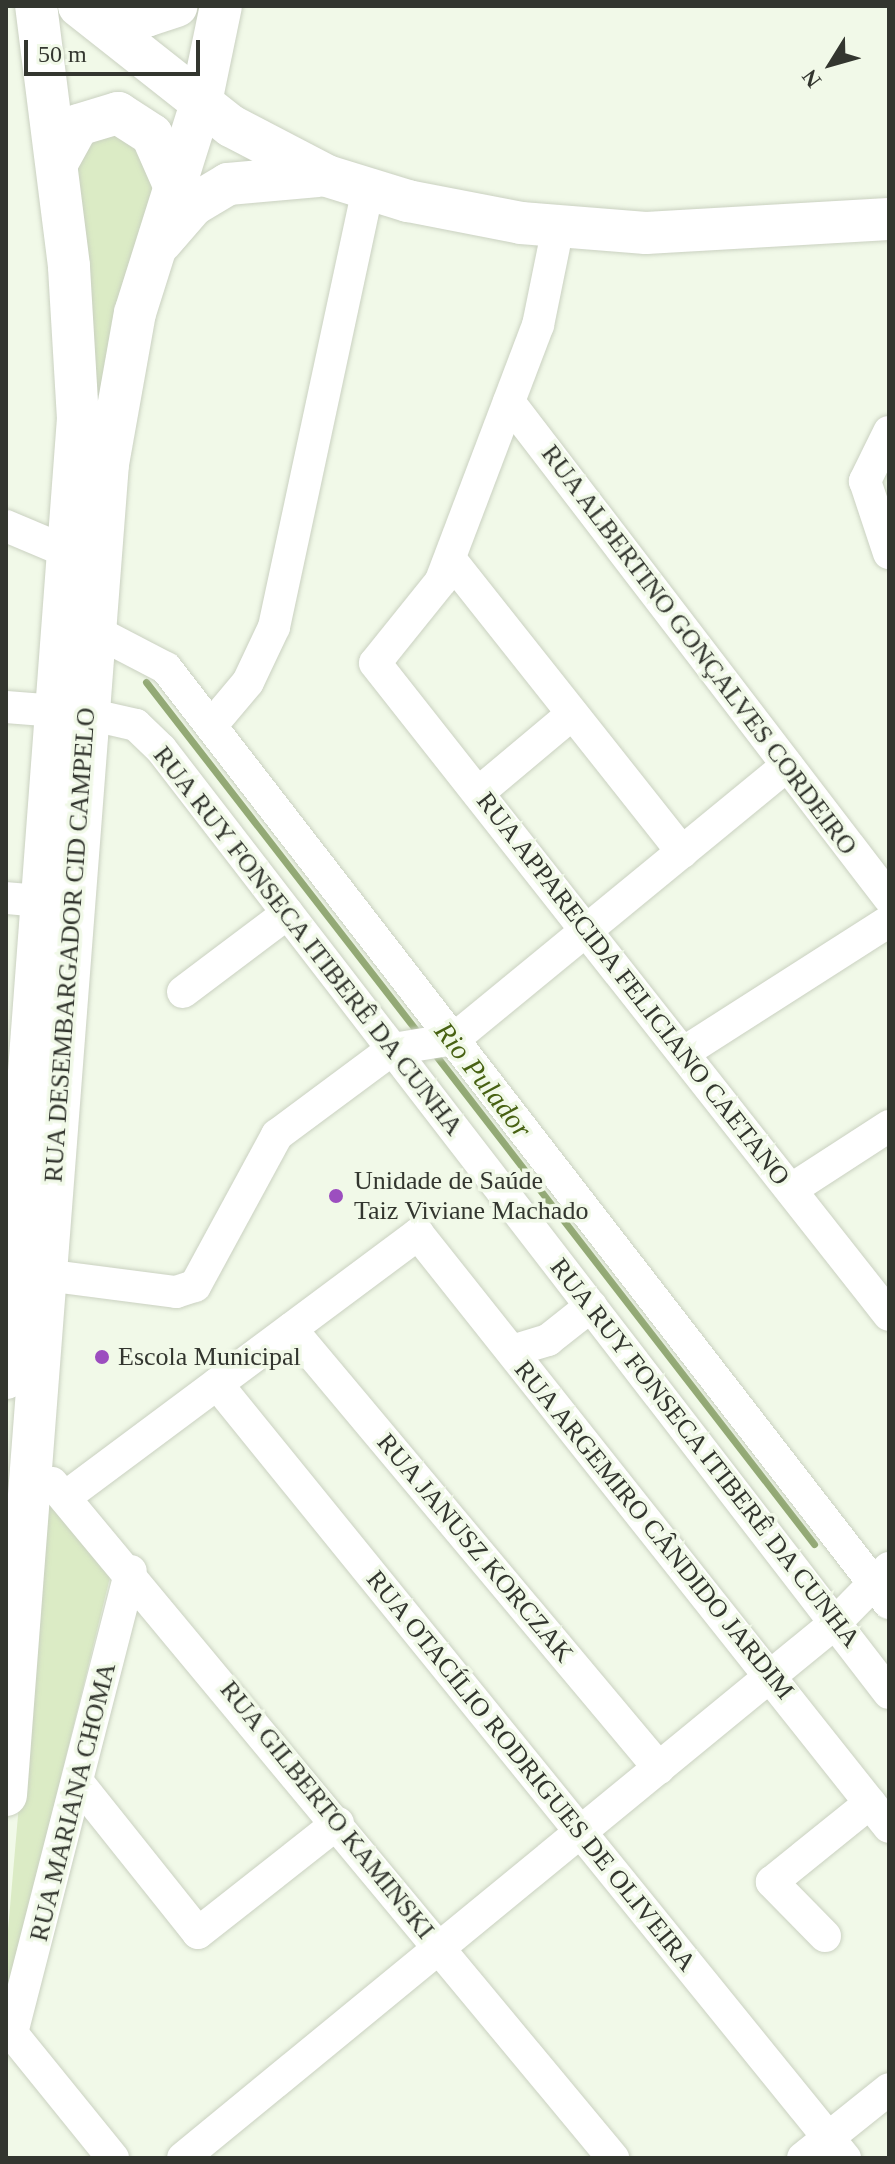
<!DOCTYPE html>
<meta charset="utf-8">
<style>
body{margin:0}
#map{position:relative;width:895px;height:2164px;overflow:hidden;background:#f1f9e8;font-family:"Times New Roman",serif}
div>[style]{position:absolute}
.green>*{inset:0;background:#dbebc5}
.stream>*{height:7px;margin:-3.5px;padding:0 3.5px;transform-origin:3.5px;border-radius:3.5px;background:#93a975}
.roads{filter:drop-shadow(0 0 2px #cad1c1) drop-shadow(0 0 2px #cad1c1)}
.minor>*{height:32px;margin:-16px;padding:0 16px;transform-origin:16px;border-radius:16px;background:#fff}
.major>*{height:42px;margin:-21px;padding:0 21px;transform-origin:21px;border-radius:21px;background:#fff}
.dots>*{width:22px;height:22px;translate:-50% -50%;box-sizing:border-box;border:4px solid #f1f9e8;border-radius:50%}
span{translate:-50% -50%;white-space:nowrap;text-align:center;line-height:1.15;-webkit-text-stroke:7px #f1f9e8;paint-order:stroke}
.street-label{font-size:26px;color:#33362f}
.poi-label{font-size:26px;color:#33362f}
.left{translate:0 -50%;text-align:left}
.water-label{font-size:28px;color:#476112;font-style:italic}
.frame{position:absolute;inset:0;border:8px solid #33362f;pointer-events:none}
.north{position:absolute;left:791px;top:24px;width:80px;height:80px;-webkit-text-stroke:6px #f1f9e8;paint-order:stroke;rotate:233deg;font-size:22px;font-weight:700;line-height:32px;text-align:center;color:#33362f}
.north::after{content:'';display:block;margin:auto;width:28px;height:36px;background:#33362f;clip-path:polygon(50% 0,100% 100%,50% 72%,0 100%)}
.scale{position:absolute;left:24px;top:40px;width:176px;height:36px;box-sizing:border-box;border:4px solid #33362f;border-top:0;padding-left:10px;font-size:24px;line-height:28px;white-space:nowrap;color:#33362f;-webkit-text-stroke:6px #f1f9e8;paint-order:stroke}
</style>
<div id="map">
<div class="green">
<div style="clip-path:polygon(130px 133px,157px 175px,96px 434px,77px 160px,87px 137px)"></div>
<div style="clip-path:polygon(47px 1484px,113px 1565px,6px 2001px,6px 1953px)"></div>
</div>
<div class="stream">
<div style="left:146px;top:682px;width:445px;rotate:52.2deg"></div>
<div style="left:434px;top:1053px;width:621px;rotate:52.26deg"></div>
</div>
<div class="roads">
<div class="minor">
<div style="left:558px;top:227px;width:100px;rotate:101.5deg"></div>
<div style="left:538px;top:325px;width:274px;rotate:110.8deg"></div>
<div style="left:441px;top:581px;width:105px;rotate:128.8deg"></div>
<div style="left:375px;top:663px;width:830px;rotate:51.75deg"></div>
<div style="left:509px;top:402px;width:625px;rotate:52.54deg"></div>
<div style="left:889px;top:432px;width:55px;rotate:116.1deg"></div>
<div style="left:865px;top:481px;width:76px;rotate:71.6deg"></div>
<div style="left:6px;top:526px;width:69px;rotate:22.9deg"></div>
<div style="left:450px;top:559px;width:374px;rotate:51.6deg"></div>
<div style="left:95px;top:631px;width:80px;rotate:27.5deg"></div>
<div style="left:166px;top:668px;width:1182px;rotate:52.29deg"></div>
<div style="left:6px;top:707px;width:51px;rotate:4.5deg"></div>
<div style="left:88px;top:714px;width:49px;rotate:12.9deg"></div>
<div style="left:136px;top:725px;width:35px;rotate:44deg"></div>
<div style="left:161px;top:749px;width:1192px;rotate:52.36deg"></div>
<div style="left:211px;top:726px;width:57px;rotate:-49.9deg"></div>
<div style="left:248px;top:682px;width:61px;rotate:-64.7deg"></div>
<div style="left:274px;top:627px;width:447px;rotate:-77.9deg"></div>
<div style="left:478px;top:793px;width:123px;rotate:-40deg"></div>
<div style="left:6px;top:898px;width:37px;rotate:5deg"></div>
<div style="left:183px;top:992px;width:131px;rotate:-37deg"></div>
<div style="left:686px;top:1051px;width:241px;rotate:-32.6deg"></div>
<div style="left:792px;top:1189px;width:116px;rotate:-33deg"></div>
<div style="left:45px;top:1275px;width:132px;rotate:7.4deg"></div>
<div style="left:176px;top:1292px;width:20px;rotate:-18deg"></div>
<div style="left:195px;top:1286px;width:172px;rotate:-61.5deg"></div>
<div style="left:277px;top:1135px;width:144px;rotate:-36.6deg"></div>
<div style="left:393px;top:1049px;width:62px;rotate:-9.3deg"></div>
<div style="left:454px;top:1039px;width:431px;rotate:-39.4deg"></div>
<div style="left:291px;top:1329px;width:573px;rotate:50.03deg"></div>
<div style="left:512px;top:1351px;width:38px;rotate:-17deg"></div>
<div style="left:548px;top:1340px;width:55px;rotate:-38.3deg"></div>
<div style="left:217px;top:1384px;width:997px;rotate:50.95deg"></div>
<div style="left:52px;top:1483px;width:878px;rotate:50.27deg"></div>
<div style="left:68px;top:1495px;width:437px;rotate:-36.7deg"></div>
<div style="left:418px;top:1234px;width:757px;rotate:51.54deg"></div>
<div style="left:80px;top:1785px;width:189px;rotate:51.4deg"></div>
<div style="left:198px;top:1933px;width:178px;rotate:-38.2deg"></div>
<div style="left:825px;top:1936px;width:76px;rotate:-134.5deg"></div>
<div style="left:772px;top:1882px;width:126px;rotate:-38.9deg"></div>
<div style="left:6px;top:2026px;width:170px;rotate:51deg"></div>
<div style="left:12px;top:2033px;width:477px;rotate:-75.6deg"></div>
<div style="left:183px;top:2158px;width:843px;rotate:-39.37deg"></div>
<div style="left:835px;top:1623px;width:77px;rotate:-45.5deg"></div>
<div style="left:803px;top:2158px;width:110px;rotate:-38.7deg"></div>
</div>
<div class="major">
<div style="left:79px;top:6px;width:194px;rotate:38.3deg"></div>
<div style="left:231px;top:126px;width:108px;rotate:27.5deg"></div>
<div style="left:327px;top:176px;width:85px;rotate:17.2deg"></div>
<div style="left:408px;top:201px;width:115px;rotate:11deg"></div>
<div style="left:521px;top:223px;width:125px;rotate:4.6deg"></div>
<div style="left:646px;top:233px;width:243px;rotate:-3.3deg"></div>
<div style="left:88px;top:6px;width:59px;rotate:9.8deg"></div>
<div style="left:146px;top:16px;width:32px;rotate:-18deg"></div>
<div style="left:57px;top:163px;width:43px;rotate:-61.1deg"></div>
<div style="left:78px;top:125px;width:42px;rotate:-16.7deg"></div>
<div style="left:118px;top:113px;width:40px;rotate:32.9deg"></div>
<div style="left:152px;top:135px;width:55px;rotate:66.3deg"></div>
<div style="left:161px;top:242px;width:49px;rotate:-49.1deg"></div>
<div style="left:193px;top:205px;width:41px;rotate:-31deg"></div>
<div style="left:228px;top:184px;width:90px;rotate:-5.1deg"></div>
<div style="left:6px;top:1378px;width:962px;rotate:-85.71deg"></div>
<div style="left:78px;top:419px;width:153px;rotate:-93.4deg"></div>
<div style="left:69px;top:266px;width:262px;rotate:-97.2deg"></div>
<div style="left:6px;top:1795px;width:1335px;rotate:-85.62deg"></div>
<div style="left:108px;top:464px;width:153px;rotate:-79.9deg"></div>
<div style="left:135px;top:313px;width:216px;rotate:-72.5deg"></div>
<div style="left:200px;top:107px;width:103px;rotate:-78.3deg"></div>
</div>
</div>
<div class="dots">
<div style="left:336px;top:1196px;background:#9c4ebf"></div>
<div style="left:102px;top:1357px;background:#9c4ebf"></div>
</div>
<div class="street-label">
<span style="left:699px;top:650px;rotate:53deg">RUA ALBERTINO GONÇALVES CORDEIRO</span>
<span style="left:308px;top:941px;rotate:52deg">RUA RUY FONSECA ITIBERÊ DA CUNHA</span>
<span style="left:70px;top:945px;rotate:-86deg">RUA DESEMBARGADOR CID CAMPELO</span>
<span style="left:633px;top:989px;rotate:52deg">RUA APPARECIDA FELICIANO CAETANO</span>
<span style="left:705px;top:1453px;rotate:52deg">RUA RUY FONSECA ITIBERÊ DA CUNHA</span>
<span style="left:654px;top:1530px;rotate:51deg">RUA ARGEMIRO CÂNDIDO JARDIM</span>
<span style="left:475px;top:1548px;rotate:50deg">RUA JANUSZ KORCZAK</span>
<span style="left:531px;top:1771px;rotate:51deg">RUA OTACÍLIO RODRIGUES DE OLIVEIRA</span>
<span style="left:73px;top:1802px;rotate:-76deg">RUA MARIANA CHOMA</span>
<span style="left:327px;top:1810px;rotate:51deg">RUA GILBERTO KAMINSKI</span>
</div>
<div class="poi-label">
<span class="left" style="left:354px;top:1196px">Unidade de Saúde<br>Taiz Viviane Machado</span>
<span class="left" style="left:118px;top:1357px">Escola Municipal</span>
</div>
<div class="water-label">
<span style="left:483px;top:1080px;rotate:52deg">Rio Pulador</span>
</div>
<div class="frame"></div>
<div class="north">N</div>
<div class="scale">50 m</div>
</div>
